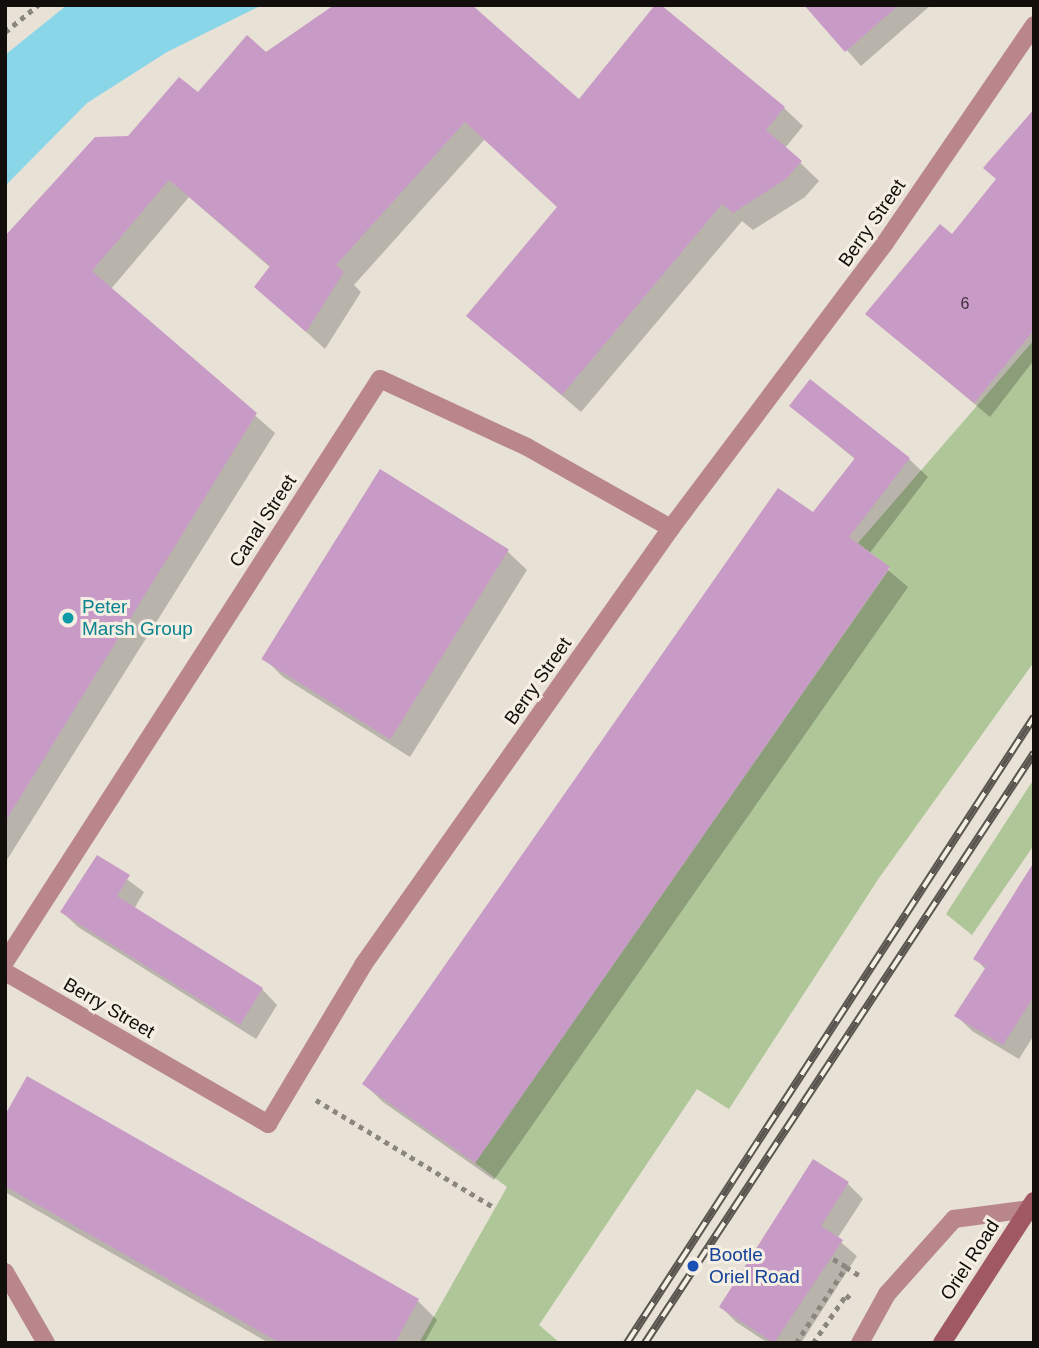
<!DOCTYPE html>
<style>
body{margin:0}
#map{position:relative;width:1039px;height:1348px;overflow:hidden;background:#e8e1d6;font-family:Helvetica,sans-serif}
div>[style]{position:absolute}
.green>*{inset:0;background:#aec698}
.water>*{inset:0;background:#89d6e8}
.shadow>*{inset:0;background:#0003}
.building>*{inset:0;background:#c89bc6;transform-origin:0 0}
.path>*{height:4.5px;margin-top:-2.25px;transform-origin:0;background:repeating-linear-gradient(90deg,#8b867e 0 5px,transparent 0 10px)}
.service>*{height:18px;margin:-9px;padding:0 9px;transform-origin:9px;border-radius:9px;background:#b9868c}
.minor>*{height:18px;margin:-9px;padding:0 9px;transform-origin:9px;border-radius:9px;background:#b9868c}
.secondary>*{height:18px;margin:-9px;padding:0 9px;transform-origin:9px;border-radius:9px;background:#a05863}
.rail>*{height:8px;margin-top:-4px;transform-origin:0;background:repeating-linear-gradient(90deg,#f5eee3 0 16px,#59554f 0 32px);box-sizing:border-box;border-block:2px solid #59554f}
.dots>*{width:19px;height:19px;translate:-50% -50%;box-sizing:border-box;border:4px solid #f5eee3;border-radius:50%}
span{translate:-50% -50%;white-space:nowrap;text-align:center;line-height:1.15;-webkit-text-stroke:6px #f5eee3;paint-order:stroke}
.number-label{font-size:16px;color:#3f313a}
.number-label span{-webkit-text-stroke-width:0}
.street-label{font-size:19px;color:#110e0b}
.culture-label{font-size:19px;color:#0d838f}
.left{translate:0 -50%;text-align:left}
.transit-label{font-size:19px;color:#164399}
.frame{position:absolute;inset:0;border:7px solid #110e0b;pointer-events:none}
</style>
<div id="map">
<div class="green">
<div style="clip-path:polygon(1034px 340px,1034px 662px,879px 878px,729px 1109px,697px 1089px,539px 1325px,560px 1343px,419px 1343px,507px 1187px,475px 1163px,890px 568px,858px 543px)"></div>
<div style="clip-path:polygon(1034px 779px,1034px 845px,972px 935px,946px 914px)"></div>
</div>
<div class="water">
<div style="clip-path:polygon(67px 5px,262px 5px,167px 52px,87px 103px,5px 186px,5px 55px)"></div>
</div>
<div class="shadow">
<div style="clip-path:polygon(807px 5px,931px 5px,861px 66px)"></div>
<div style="clip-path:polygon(266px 54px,579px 102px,784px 108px,803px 126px,785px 148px,819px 181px,805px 197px,753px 230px,742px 221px,581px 412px,469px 316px,559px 208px,485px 139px,354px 285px,361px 292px,325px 349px,257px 287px,271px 268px,189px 197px,111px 289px,275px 433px,5px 863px,5px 239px,129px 138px)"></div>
<div style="clip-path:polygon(1034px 111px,1034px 360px,990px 417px,868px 314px,953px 236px,997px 180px)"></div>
<div style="clip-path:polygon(791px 406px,909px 459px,928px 477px,869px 554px,908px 587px,494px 1180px,383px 1102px,364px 1084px,856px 460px)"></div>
<div style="clip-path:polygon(507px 551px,527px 570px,410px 757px,283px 677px,264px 658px)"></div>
<div style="clip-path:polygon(97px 857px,144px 892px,134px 909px,262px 989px,277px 1005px,256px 1039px,78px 927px,62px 912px)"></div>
<div style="clip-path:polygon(1034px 892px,1034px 1035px,1019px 1059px,972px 1031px,957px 1016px,986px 970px,975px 958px)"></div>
<div style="clip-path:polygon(28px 1078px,418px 1301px,437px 1320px,424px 1343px,269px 1343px,5px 1192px,5px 1118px)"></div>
<div style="clip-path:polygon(848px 1184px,863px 1199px,837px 1239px,857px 1256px,801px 1343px,768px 1343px,736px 1322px,721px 1307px)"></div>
</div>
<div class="building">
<div style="clip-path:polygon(334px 5px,472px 5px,579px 99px,655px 5px,661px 5px,785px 107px,766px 130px,802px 161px,786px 179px,733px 213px,722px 204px,562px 395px,466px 316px,557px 207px,465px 122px,336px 265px,344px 272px,306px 332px,254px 287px,270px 266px,169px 180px,92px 271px,257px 413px,5px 822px,5px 236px,95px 137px,128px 136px,179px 77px,198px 92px,247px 35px,266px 52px)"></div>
<div style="clip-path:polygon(804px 5px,899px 5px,845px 52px)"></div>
<div style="clip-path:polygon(1034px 109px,1034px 330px,974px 403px,865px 314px,940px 224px,952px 234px,996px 179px,983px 168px)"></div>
<div style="clip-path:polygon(810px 379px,910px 458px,849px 537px,890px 567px,475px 1163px,362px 1084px,778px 488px,813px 512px,855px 458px,789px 406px)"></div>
<div style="left:380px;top:469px;width:152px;height:224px;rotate:32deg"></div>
<div style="clip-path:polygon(97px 855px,130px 875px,117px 896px,263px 988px,240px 1025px,60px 912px)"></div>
<div style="clip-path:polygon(1034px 862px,1034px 996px,1003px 1045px,954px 1016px,986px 967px,973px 959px)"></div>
<div style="clip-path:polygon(27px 1076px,419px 1299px,395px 1343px,280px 1343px,5px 1186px,5px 1115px)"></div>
<div style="clip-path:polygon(813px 1159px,849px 1182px,821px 1226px,843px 1240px,774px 1343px,719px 1307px)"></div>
</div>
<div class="path">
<div style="left:5px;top:32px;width:43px;rotate:-39.3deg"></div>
<div style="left:316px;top:1100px;width:209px;rotate:31.1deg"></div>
<div style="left:846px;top:1267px;width:19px;rotate:32deg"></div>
<div style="left:796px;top:1343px;width:91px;rotate:-56.7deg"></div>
<div style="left:846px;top:1267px;width:17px;rotate:-149deg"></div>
<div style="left:813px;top:1343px;width:58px;rotate:-55.5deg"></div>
<div style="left:846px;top:1295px;width:6px;rotate:39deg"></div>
</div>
<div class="service">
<div style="left:5px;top:1272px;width:82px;rotate:60deg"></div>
<div style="left:860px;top:1343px;width:56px;rotate:-61.1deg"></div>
<div style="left:887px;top:1294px;width:101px;rotate:-48.2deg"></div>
<div style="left:954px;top:1219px;width:76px;rotate:-7.6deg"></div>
</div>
<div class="minor">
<div style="left:5px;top:962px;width:693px;rotate:-57.25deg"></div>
<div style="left:380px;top:379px;width:162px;rotate:24.8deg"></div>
<div style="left:527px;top:447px;width:165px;rotate:29.4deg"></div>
<div style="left:5px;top:972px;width:304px;rotate:30deg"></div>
<div style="left:268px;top:1124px;width:185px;rotate:-59.1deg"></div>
<div style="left:363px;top:965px;width:535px;rotate:-54.82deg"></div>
<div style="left:671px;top:528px;width:356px;rotate:-53.1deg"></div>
<div style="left:885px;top:243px;width:264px;rotate:-55.6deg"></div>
</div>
<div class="secondary">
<div style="left:942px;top:1343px;width:169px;rotate:-57.1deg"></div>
</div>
<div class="rail">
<div style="left:627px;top:1343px;width:747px;rotate:-56.97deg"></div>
<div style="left:645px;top:1343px;width:707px;rotate:-56.6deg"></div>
</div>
<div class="dots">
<div style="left:68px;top:618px;background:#0f9aa8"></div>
<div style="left:693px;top:1266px;background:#1a4fb4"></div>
</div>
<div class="number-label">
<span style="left:965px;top:304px">6</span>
</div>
<div class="street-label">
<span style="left:872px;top:223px;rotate:-55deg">Berry Street</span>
<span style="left:263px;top:521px;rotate:-57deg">Canal Street</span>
<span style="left:538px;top:681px;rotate:-55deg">Berry Street</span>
<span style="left:109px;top:1008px;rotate:30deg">Berry Street</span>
<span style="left:970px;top:1260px;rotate:-57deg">Oriel Road</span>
</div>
<div class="culture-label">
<span class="left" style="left:82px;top:618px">Peter<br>Marsh Group</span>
</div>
<div class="transit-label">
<span class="left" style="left:709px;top:1266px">Bootle<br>Oriel Road</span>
</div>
<div class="frame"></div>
</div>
